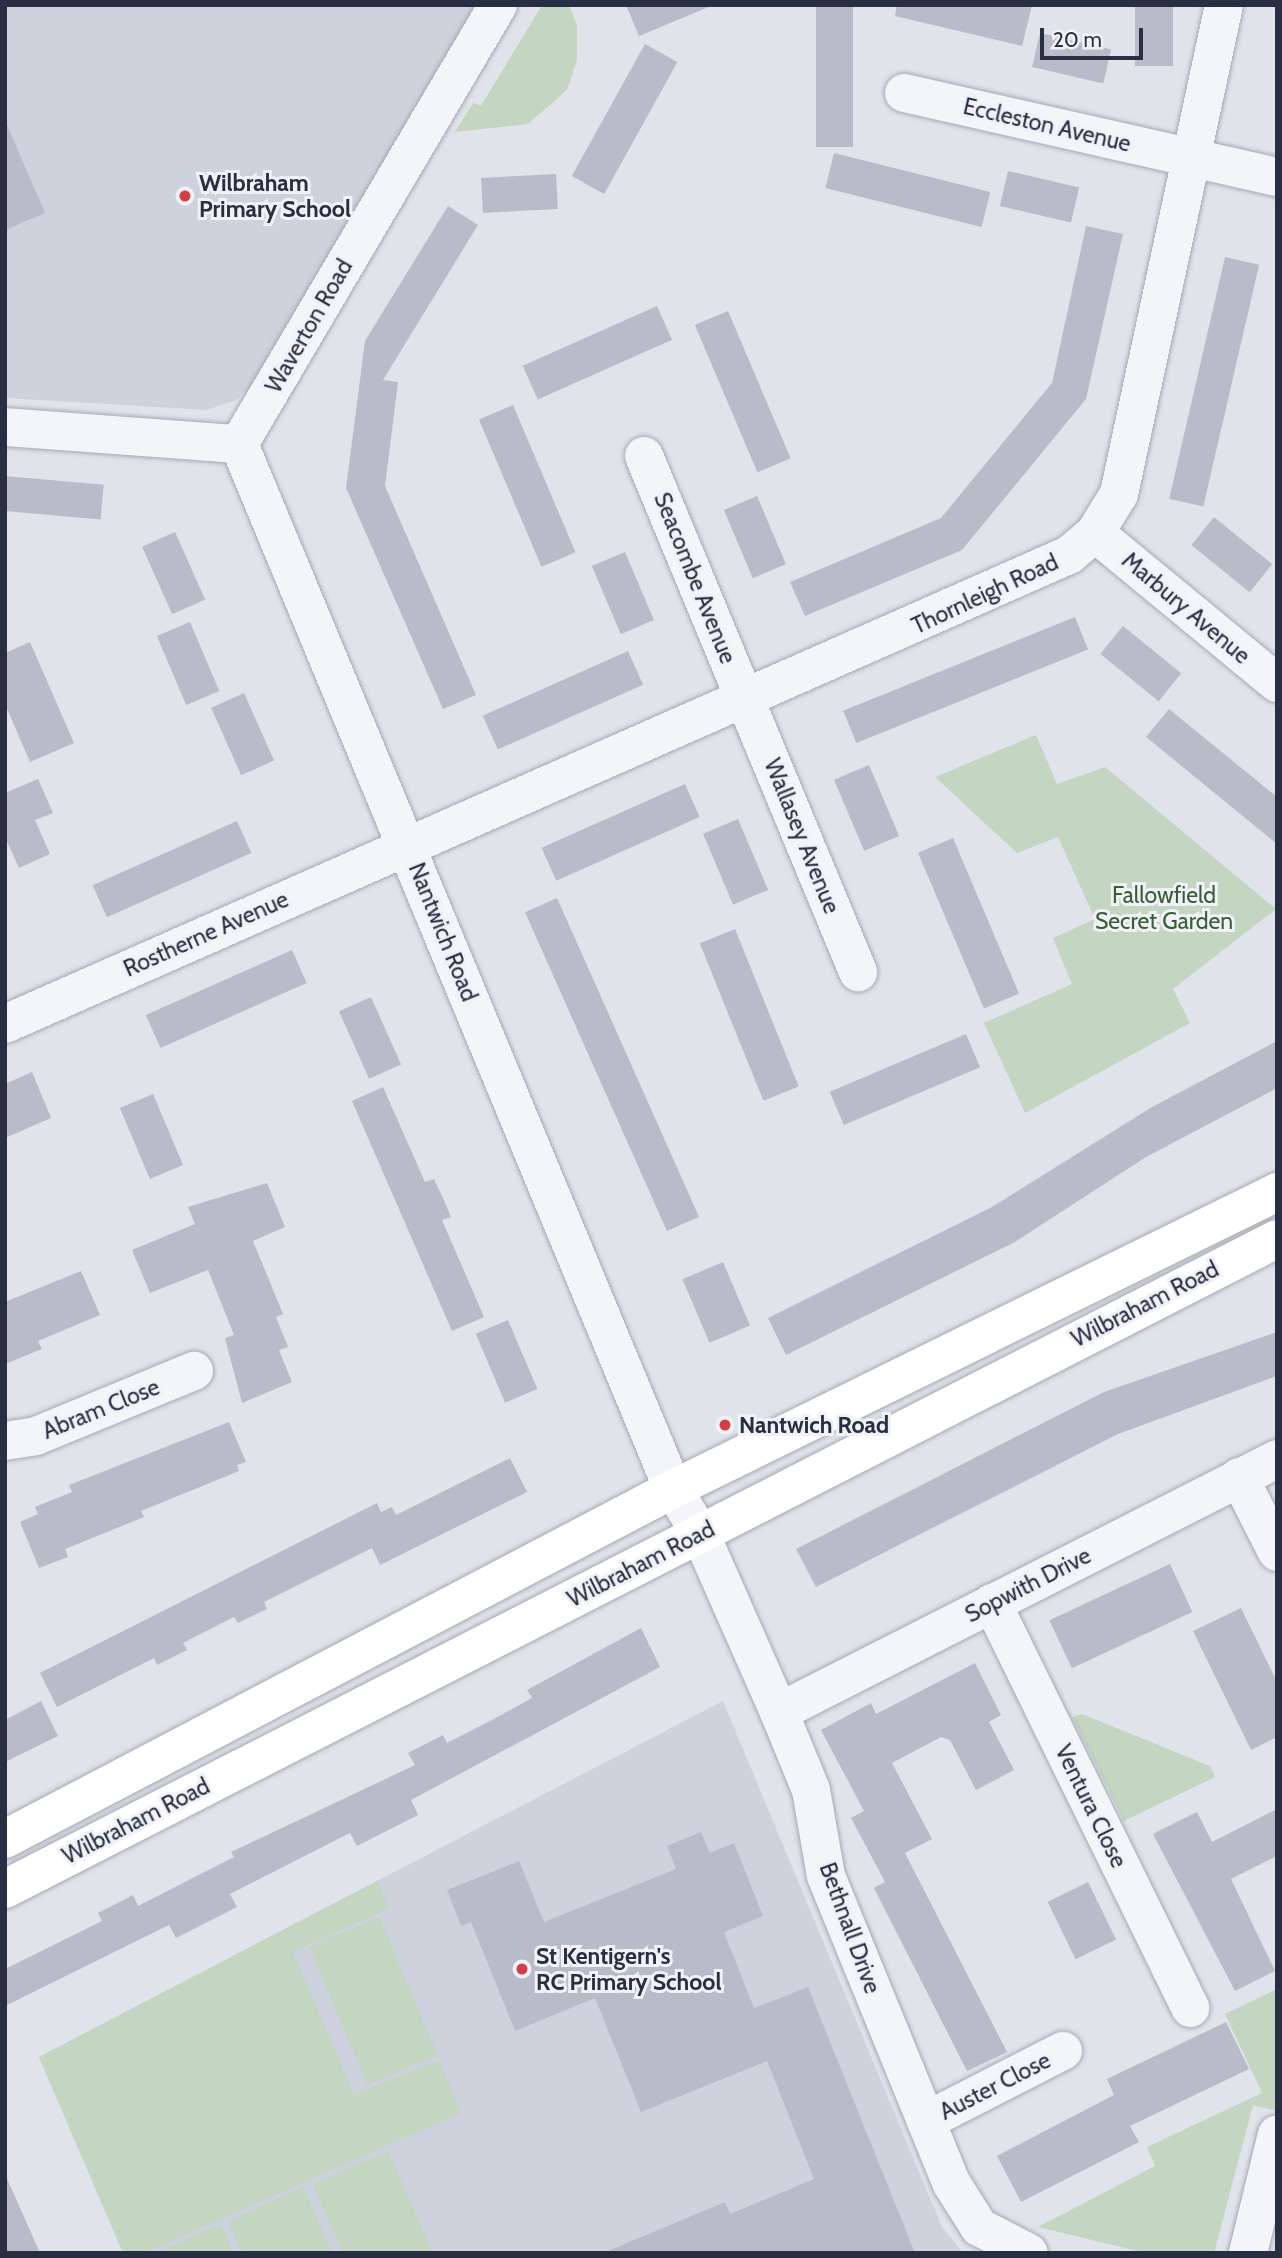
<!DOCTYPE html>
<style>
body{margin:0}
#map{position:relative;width:1282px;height:2258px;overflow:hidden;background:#e0e3ea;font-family:Cabin,sans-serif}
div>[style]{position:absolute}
.built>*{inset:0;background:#ced2dc}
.green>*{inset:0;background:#c4d5c1;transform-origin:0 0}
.building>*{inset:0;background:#b7bcc8;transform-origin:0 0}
.roads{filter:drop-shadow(0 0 2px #a5a9b5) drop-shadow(0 0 2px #a5a9b5)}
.minor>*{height:38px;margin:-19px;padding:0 19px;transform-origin:19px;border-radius:19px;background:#f3f5f8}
.trunk>*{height:38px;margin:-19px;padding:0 19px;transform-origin:19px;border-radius:19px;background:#fff}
.dots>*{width:19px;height:19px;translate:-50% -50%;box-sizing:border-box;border:4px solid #f0f2f7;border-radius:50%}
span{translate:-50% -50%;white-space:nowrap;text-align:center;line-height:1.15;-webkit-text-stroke:6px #f0f2f7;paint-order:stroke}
.street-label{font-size:23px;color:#282f43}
.poi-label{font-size:23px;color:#282f43;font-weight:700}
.left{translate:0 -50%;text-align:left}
.park-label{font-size:23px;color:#385f34}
.frame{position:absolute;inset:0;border:7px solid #282f43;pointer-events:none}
.scale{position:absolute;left:1040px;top:28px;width:103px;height:32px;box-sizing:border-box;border:4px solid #282f43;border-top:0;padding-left:9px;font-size:21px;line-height:24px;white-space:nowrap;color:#282f43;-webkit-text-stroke:5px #f0f2f7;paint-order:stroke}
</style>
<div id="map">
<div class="built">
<div style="clip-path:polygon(5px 5px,476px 5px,254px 383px,236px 400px,207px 410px,5px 398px)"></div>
<div style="clip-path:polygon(723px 1701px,942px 2227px,963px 2253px,123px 2253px,39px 2057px)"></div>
</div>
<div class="green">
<div style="clip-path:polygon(542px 5px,569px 5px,577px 26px,577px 60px,567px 90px,528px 124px,455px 132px,473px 103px,481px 106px)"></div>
<div style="clip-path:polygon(1036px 735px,1057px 784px,1105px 767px,1276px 909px,1173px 989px,1190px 1023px,1025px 1113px,984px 1023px,1072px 984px,1053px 938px,1095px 919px,1058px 837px,1017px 853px,935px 777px)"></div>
<div style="clip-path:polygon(1082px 1714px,1210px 1766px,1215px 1777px,1124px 1821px,1072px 1717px)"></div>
<div style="clip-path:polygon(377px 1881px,389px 1908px,293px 1952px,354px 2095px,439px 2060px,461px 2113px,144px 2253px,123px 2253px,39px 2057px)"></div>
<div style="left:379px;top:1917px;width:150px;height:76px;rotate:67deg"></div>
<div style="clip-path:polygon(1277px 1989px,1277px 2111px,1253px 2105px,1214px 2253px,1146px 2253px,1038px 2227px,1155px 2166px,1147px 2147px,1262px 2093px,1225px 2014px)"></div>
<div style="clip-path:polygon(388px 2151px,433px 2253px,343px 2253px,313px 2184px)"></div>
<div style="clip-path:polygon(303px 2187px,332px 2253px,242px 2253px,228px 2221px)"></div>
<div style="clip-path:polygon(221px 2224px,234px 2253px,155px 2253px)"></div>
</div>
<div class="building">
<div style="clip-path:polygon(626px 5px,711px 5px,711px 6px,639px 36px)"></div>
<div style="left:816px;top:5px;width:37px;height:142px"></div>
<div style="clip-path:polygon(897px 5px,1032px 5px,1022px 46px,895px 16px)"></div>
<div style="left:1135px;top:5px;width:38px;height:61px"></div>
<div style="left:1040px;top:33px;width:73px;height:35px;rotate:13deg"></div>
<div style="left:645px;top:44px;width:37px;height:151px;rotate:29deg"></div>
<div style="clip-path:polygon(5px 120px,45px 213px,5px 230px)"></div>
<div style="left:834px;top:153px;width:161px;height:36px;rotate:14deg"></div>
<div style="left:1008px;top:171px;width:73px;height:36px;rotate:13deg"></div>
<div style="left:556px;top:174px;width:35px;height:75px;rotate:87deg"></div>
<div style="clip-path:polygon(448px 206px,478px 225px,383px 380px,398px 382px,385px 486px,476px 695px,443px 709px,346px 488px,365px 341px)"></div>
<div style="clip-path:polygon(1086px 226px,1123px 234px,1086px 399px,962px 550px,805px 616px,790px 582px,941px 518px,1052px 383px)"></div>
<div style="left:1225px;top:257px;width:35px;height:248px;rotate:13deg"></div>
<div style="left:657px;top:306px;width:37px;height:147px;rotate:66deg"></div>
<div style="left:728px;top:311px;width:160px;height:36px;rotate:67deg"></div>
<div style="left:513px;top:405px;width:160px;height:37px;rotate:67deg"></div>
<div style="left:5px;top:476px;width:99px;height:35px;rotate:5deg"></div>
<div style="left:757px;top:496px;width:74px;height:36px;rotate:67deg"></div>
<div style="left:1214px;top:517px;width:75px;height:36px;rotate:39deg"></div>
<div style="left:175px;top:532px;width:74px;height:36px;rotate:66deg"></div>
<div style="left:625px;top:552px;width:74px;height:36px;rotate:67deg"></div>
<div style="left:1075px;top:617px;width:35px;height:250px;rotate:68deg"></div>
<div style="left:190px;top:622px;width:75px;height:36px;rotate:67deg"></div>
<div style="left:1123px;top:626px;width:75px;height:36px;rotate:39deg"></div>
<div style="clip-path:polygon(30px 642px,74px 743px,30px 762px,5px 704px,5px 653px)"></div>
<div style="left:628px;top:651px;width:37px;height:159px;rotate:66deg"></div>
<div style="left:244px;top:693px;width:74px;height:36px;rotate:66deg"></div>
<div style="clip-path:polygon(1169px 709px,1277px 797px,1277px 844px,1146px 737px)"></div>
<div style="left:869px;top:765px;width:77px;height:38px;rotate:67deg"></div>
<div style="clip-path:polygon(38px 779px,53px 813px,35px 820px,50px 854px,19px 868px,5px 837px,5px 793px)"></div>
<div style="left:685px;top:784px;width:36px;height:157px;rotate:66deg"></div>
<div style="left:738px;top:819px;width:77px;height:38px;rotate:67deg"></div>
<div style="left:237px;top:821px;width:35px;height:158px;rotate:66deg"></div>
<div style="left:953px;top:838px;width:169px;height:38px;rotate:67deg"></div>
<div style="left:557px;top:898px;width:349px;height:35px;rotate:66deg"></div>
<div style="left:735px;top:929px;width:170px;height:38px;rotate:68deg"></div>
<div style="left:292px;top:950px;width:36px;height:160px;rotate:66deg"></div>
<div style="left:371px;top:997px;width:74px;height:35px;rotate:66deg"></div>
<div style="left:966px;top:1034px;width:36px;height:148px;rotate:67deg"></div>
<div style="clip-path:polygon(1277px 1041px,1277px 1088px,1146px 1157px,1015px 1242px,786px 1355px,768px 1318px,992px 1207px,1152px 1107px)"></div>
<div style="clip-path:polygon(32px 1072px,51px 1118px,5px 1138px,5px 1084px)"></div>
<div style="clip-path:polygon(383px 1087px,425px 1182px,434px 1179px,443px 1198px,451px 1217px,442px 1220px,484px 1317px,452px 1331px,352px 1101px)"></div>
<div style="left:153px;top:1094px;width:77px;height:36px;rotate:67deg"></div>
<div style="clip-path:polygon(267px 1183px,285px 1227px,253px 1241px,283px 1314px,276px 1317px,288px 1347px,279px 1350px,292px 1382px,242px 1403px,225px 1338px,234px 1335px,208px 1270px,150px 1293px,132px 1250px,195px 1224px,188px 1207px)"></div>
<div style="left:723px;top:1262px;width:69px;height:44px;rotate:67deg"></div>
<div style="clip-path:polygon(81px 1271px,100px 1315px,38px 1341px,42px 1349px,5px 1364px,5px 1302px)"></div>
<div style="left:508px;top:1320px;width:75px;height:35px;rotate:67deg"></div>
<div style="clip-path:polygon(1277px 1332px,1277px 1376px,1118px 1434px,816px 1587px,796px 1549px,1104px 1392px)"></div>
<div style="clip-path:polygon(229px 1422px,246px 1462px,237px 1465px,239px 1471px,141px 1511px,144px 1517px,65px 1549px,68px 1557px,39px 1568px,20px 1522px,38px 1514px,35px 1507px,72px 1492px,69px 1485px)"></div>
<div style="clip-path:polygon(510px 1458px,527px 1492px,380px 1565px,372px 1548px,264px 1602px,267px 1609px,238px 1623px,234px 1617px,183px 1643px,187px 1650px,157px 1665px,154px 1658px,57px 1707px,40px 1673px,377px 1503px,381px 1512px,392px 1507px,396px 1515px)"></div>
<div style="left:1170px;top:1564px;width:53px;height:133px;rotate:65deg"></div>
<div style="clip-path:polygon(1241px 1608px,1277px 1682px,1277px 1737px,1251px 1750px,1193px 1631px)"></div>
<div style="clip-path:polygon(641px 1628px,660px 1667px,411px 1800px,418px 1815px,357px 1846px,350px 1833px,230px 1894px,237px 1907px,176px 1938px,169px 1925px,5px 2006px,5px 1969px,102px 1921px,98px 1913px,133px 1895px,138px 1906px,234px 1857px,231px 1852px,415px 1765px,408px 1753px,443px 1735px,447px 1743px,490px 1721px,532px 1698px,527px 1690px)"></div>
<div style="clip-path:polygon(975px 1663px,1001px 1715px,989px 1722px,1014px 1770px,976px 1790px,950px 1740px,941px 1737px,892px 1763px,932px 1839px,905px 1853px,1007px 2052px,967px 2071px,874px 1888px,885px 1882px,851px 1818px,864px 1811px,821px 1730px,871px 1703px,876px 1714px)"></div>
<div style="clip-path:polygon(41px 1701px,58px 1736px,5px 1762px,5px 1720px)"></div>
<div style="clip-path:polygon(1277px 1809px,1277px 1856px,1231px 1879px,1275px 1971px,1235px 1991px,1153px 1834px,1197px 1812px,1212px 1842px)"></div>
<div style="clip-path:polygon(701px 1832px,710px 1853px,734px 1843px,763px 1916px,724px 1932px,754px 2008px,808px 1987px,915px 2253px,603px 2253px,725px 2202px,730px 2214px,814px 2179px,767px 2061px,641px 2112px,595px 1998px,515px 2031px,471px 1922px,461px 1926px,447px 1890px,519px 1861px,544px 1922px,676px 1869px,667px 1846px)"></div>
<div style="left:1088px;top:1882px;width:64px;height:45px;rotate:64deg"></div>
<div style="clip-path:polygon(1226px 2022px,1249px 2069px,1130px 2126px,1139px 2142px,1021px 2202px,997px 2156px,1114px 2095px,1107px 2079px)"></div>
<div style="clip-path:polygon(5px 2174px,40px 2253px,5px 2253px)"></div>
</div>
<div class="roads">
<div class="minor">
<div style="left:904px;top:93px;width:382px;rotate:12.7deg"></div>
<div style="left:5px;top:427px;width:235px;rotate:4.2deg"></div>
<div style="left:239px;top:444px;width:1132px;rotate:67.45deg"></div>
<div style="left:673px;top:1489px;width:52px;rotate:58.5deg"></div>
<div style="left:700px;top:1533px;width:196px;rotate:66.2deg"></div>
<div style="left:779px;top:1712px;width:84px;rotate:67.7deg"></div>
<div style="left:811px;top:1790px;width:87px;rotate:80.1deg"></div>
<div style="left:826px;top:1876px;width:333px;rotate:67.8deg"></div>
<div style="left:952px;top:2184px;width:51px;rotate:57.9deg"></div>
<div style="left:979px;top:2227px;width:56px;rotate:27.5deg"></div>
<div style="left:239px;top:444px;width:510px;rotate:-59.46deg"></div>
<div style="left:644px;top:456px;width:559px;rotate:67.47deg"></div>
<div style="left:1095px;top:533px;width:236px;rotate:39.5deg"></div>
<div style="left:5px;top:1024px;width:1163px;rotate:-23.79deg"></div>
<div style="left:1069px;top:555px;width:34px;rotate:-40deg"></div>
<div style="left:1095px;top:533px;width:46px;rotate:-58.4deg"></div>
<div style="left:1119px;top:494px;width:500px;rotate:-77.88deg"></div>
<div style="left:5px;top:1441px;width:31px;rotate:-9deg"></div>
<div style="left:36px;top:1436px;width:171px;rotate:-22.4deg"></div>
<div style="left:1239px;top:1477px;width:84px;rotate:63.1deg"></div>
<div style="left:992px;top:1603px;width:451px;rotate:63.9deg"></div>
<div style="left:779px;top:1712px;width:559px;rotate:-26.93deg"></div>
<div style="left:926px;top:2121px;width:154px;rotate:-27.1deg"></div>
<div style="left:1248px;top:2253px;width:122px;rotate:-76.3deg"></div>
</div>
<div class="trunk">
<div style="left:5px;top:1839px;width:754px;rotate:-27.65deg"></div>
<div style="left:673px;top:1489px;width:673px;rotate:-26.18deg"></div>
<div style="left:5px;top:1889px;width:1428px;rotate:-27.07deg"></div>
</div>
</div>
<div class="dots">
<div style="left:185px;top:196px;background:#d63e45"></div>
<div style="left:725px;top:1425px;background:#d63e45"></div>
<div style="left:522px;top:1969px;background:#d63e45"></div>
</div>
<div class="street-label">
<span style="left:1047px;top:125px;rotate:13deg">Eccleston Avenue</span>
<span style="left:309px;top:326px;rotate:-60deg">Waverton Road</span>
<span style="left:695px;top:578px;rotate:68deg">Seacombe Avenue</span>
<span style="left:985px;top:594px;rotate:-25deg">Thornleigh Road</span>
<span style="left:1186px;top:608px;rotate:40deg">Marbury Avenue</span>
<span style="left:802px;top:836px;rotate:68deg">Wallasey Avenue</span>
<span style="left:443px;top:932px;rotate:68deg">Nantwich Road</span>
<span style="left:206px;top:934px;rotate:-24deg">Rostherne Avenue</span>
<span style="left:1145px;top:1304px;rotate:-27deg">Wilbraham Road</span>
<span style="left:101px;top:1409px;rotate:-22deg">Abram Close</span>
<span style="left:641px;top:1564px;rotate:-27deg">Wilbraham Road</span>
<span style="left:1028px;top:1585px;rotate:-27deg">Sopwith Drive</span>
<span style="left:1091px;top:1806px;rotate:64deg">Ventura Close</span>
<span style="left:136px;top:1821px;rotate:-27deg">Wilbraham Road</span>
<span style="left:850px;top:1928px;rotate:70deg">Bethnall Drive</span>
<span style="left:995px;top:2086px;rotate:-27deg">Auster Close</span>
</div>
<div class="poi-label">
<span class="left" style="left:199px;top:196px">Wilbraham<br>Primary School</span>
<span class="left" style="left:739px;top:1425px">Nantwich Road</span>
<span class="left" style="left:536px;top:1969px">St Kentigern's<br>RC Primary School</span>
</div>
<div class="park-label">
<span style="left:1164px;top:908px">Fallowfield<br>Secret Garden</span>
</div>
<div class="frame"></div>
<div class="scale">20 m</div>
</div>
